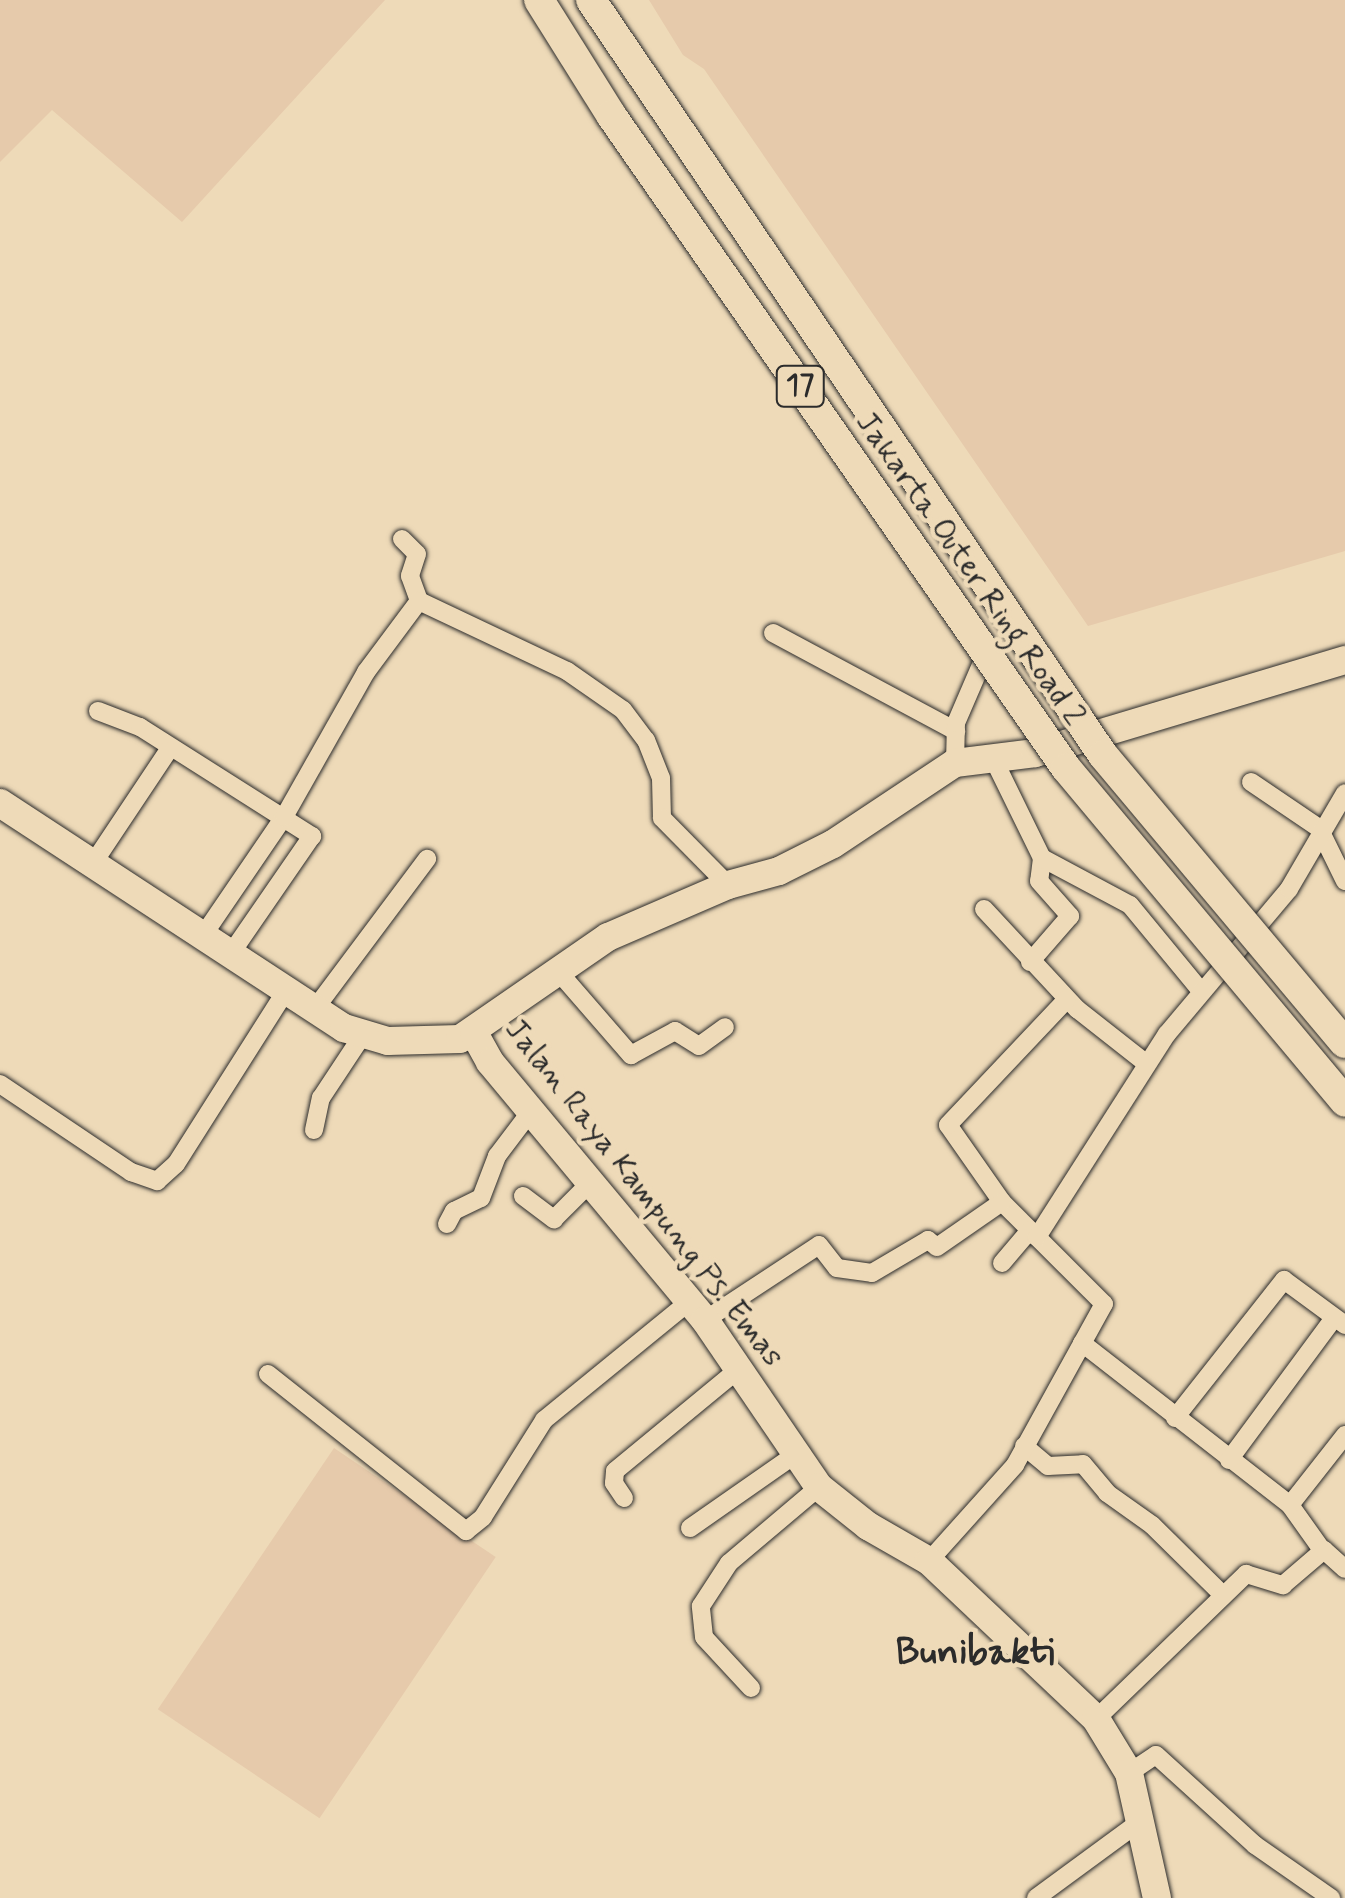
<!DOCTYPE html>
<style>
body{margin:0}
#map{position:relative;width:1345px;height:1898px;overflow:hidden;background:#eedab8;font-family:Mynerve,sans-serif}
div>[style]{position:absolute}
.built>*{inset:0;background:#e6caab;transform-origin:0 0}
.roads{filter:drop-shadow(0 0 2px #2b2b2b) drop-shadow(0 0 2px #2b2b2b)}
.minor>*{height:18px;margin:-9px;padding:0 9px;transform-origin:9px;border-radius:9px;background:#eedab8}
.primary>*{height:28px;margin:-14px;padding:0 14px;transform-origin:14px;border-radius:14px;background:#eedab8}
.bridges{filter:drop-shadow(0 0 2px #2b2b2b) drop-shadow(0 0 2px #2b2b2b)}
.motorway-bridge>*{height:30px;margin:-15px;padding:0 15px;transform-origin:15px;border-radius:15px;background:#eedab8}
span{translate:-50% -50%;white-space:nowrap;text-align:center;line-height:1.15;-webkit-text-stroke:9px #eedab8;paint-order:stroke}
.shield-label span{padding:2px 8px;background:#eedab8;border:2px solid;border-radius:8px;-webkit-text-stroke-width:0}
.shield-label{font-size:30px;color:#2b2b2b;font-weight:700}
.street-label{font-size:32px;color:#2b2b2b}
.quarter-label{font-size:38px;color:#2b2b2b;font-weight:700}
</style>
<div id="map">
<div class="built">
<div style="clip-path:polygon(0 0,385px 0,182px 222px,52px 110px,0 162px)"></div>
<div style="clip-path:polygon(649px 0,1345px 0,1345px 551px,1088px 626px,704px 69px,683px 55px)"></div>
<div style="left:334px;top:1448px;width:195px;height:315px;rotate:34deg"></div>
</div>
<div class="roads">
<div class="minor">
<div style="left:402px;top:539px;width:21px;rotate:45deg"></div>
<div style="left:417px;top:554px;width:23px;rotate:108deg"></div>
<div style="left:410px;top:576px;width:27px;rotate:70deg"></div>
<div style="left:773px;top:633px;width:208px;rotate:28.2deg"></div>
<div style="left:98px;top:711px;width:45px;rotate:20.9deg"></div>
<div style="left:140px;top:727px;width:204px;rotate:32.4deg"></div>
<div style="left:312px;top:836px;width:145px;rotate:124.6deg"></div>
<div style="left:992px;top:756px;width:114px;rotate:63.9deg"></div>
<div style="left:1042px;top:858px;width:23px;rotate:97deg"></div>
<div style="left:1039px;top:881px;width:47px;rotate:48.5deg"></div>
<div style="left:1070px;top:916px;width:61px;rotate:131deg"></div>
<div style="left:955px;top:763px;width:40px;rotate:-88.6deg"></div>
<div style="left:956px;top:723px;width:63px;rotate:-66.7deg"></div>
<div style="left:1251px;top:782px;width:82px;rotate:34.1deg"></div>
<div style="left:1319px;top:828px;width:59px;rotate:63.9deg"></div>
<div style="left:1042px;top:858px;width:100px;rotate:28.1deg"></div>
<div style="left:1130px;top:905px;width:110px;rotate:50.5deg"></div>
<div style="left:92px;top:865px;width:137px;rotate:-56.3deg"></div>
<div style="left:984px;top:909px;width:137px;rotate:47.1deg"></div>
<div style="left:1077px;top:1009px;width:89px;rotate:38.2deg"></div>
<div style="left:202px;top:937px;width:145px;rotate:-55.7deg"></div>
<div style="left:284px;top:817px;width:167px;rotate:-60.5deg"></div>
<div style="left:366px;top:672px;width:89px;rotate:-53.3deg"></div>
<div style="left:419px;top:601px;width:164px;rotate:25.3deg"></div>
<div style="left:567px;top:671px;width:68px;rotate:34.9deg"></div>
<div style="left:623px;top:710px;width:38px;rotate:53deg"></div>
<div style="left:646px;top:740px;width:41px;rotate:68.5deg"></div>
<div style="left:661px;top:778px;width:40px;rotate:88.6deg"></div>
<div style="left:662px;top:818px;width:94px;rotate:45.4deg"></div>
<div style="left:557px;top:970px;width:113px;rotate:49deg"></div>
<div style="left:631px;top:1055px;width:50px;rotate:-28.6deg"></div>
<div style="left:675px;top:1031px;width:28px;rotate:32deg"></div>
<div style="left:699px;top:1046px;width:32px;rotate:-36deg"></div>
<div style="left:314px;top:1010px;width:189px;rotate:-53.2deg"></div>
<div style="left:0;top:1084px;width:158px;rotate:33.9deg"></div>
<div style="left:131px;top:1172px;width:28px;rotate:19deg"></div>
<div style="left:157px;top:1181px;width:25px;rotate:-42deg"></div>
<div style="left:176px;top:1164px;width:204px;rotate:-57.6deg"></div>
<div style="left:314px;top:1130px;width:33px;rotate:-78deg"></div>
<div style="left:321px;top:1098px;width:74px;rotate:-56.5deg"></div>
<div style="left:523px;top:1196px;width:39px;rotate:37deg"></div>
<div style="left:554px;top:1219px;width:55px;rotate:-45deg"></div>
<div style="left:447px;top:1224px;width:15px;rotate:-62deg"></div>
<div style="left:454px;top:1211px;width:30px;rotate:-26deg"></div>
<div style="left:481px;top:1198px;width:45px;rotate:-69.1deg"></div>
<div style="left:497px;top:1156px;width:56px;rotate:-52.9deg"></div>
<div style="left:1037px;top:1237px;width:49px;rotate:-135deg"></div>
<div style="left:1002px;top:1202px;width:94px;rotate:-125deg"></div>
<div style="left:948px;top:1125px;width:173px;rotate:-46.6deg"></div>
<div style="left:1002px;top:1263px;width:43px;rotate:-49.7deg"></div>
<div style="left:705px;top:1320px;width:136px;rotate:-33.3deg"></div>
<div style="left:819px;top:1245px;width:29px;rotate:52deg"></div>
<div style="left:837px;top:1268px;width:35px;rotate:8deg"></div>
<div style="left:872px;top:1273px;width:65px;rotate:-30.5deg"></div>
<div style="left:928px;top:1240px;width:11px;rotate:38deg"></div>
<div style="left:937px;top:1247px;width:79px;rotate:-34.7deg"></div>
<div style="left:1082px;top:1343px;width:264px;rotate:37.9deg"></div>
<div style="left:1290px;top:1505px;width:55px;rotate:54.6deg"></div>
<div style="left:268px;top:1374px;width:253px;rotate:38.4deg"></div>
<div style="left:466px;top:1531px;width:22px;rotate:-39deg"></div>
<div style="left:483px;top:1517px;width:115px;rotate:-57.8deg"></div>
<div style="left:544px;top:1420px;width:188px;rotate:-39.2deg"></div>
<div style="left:1175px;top:1418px;width:176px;rotate:-51.7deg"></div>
<div style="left:1284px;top:1280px;width:76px;rotate:36.4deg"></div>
<div style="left:1024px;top:1446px;width:31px;rotate:40deg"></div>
<div style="left:1048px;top:1466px;width:35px;rotate:-3deg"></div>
<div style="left:1083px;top:1464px;width:38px;rotate:50deg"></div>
<div style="left:1107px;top:1493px;width:55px;rotate:35.4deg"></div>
<div style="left:1152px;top:1525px;width:98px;rotate:44.6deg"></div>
<div style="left:1229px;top:1460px;width:177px;rotate:-53.5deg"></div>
<div style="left:624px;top:1498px;width:18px;rotate:-124deg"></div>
<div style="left:614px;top:1483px;width:12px;rotate:-85deg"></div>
<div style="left:615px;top:1471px;width:162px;rotate:-39.5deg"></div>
<div style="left:1290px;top:1505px;width:89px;rotate:-51.8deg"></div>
<div style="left:690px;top:1528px;width:129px;rotate:-34.9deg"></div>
<div style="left:929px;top:1561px;width:129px;rotate:-48.1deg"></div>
<div style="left:1015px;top:1465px;width:184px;rotate:-61.1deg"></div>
<div style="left:1104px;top:1304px;width:95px;rotate:-135deg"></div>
<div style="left:1037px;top:1237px;width:241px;rotate:-57.4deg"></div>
<div style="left:1167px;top:1034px;width:189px;rotate:-49.9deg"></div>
<div style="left:1289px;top:889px;width:111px;rotate:-59.7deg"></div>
<div style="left:751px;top:1688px;width:69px;rotate:-132.7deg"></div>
<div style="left:704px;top:1637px;width:31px;rotate:-96deg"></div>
<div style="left:701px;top:1606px;width:51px;rotate:-56.9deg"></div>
<div style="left:729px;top:1563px;width:118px;rotate:-40.2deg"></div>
<div style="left:1096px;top:1719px;width:209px;rotate:-44deg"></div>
<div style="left:1246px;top:1574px;width:39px;rotate:17deg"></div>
<div style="left:1283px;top:1585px;width:54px;rotate:-40.5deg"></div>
<div style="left:1324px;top:1550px;width:28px;rotate:42deg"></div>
<div style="left:1129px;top:1773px;width:32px;rotate:-34deg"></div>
<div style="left:1156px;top:1755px;width:134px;rotate:42.3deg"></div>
<div style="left:1255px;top:1845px;width:93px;rotate:34.9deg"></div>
<div style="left:1036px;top:1898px;width:132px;rotate:-36.3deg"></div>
</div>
<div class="primary">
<div style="left:0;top:803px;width:411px;rotate:33.2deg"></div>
<div style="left:344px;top:1028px;width:46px;rotate:16.5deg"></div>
<div style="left:388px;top:1041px;width:72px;rotate:-1.6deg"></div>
<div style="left:460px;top:1039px;width:180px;rotate:-34.6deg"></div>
<div style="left:608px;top:937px;width:131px;rotate:-23.4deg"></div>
<div style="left:728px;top:885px;width:53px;rotate:-15.4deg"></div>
<div style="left:779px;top:871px;width:60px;rotate:-26.6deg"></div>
<div style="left:833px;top:844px;width:146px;rotate:-33.6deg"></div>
<div style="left:955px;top:763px;width:81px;rotate:-7.1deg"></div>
<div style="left:1035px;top:753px;width:324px;rotate:-16.7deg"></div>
<div style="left:474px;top:1033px;width:33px;rotate:61deg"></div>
<div style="left:490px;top:1062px;width:336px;rotate:50.2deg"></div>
<div style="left:705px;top:1320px;width:202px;rotate:55.7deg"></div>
<div style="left:819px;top:1487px;width:63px;rotate:38.5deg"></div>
<div style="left:868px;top:1526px;width:70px;rotate:29.8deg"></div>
<div style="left:929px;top:1561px;width:230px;rotate:43.4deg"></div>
<div style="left:1096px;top:1719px;width:63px;rotate:58.6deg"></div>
<div style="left:1129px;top:1773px;width:128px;rotate:77.4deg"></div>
</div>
</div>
<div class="bridges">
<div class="motorway-bridge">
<div style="left:539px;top:0;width:136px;rotate:57.9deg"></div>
<div style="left:611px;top:115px;width:796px;rotate:55.13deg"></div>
<div style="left:1066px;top:768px;width:435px;rotate:50.1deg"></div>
<div style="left:591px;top:0;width:912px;rotate:55.86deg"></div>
<div style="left:1103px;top:755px;width:376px;rotate:50deg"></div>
</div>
</div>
<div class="shield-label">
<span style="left:800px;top:386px">17</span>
</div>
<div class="street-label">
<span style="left:970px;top:569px;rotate:55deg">Jakarta Outer Ring Road 2</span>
<span style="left:644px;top:1193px;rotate:52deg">Jalan Raya Kampung Ps. Emas</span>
</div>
<div class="quarter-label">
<span style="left:975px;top:1653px">Bunibakti</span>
</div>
</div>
